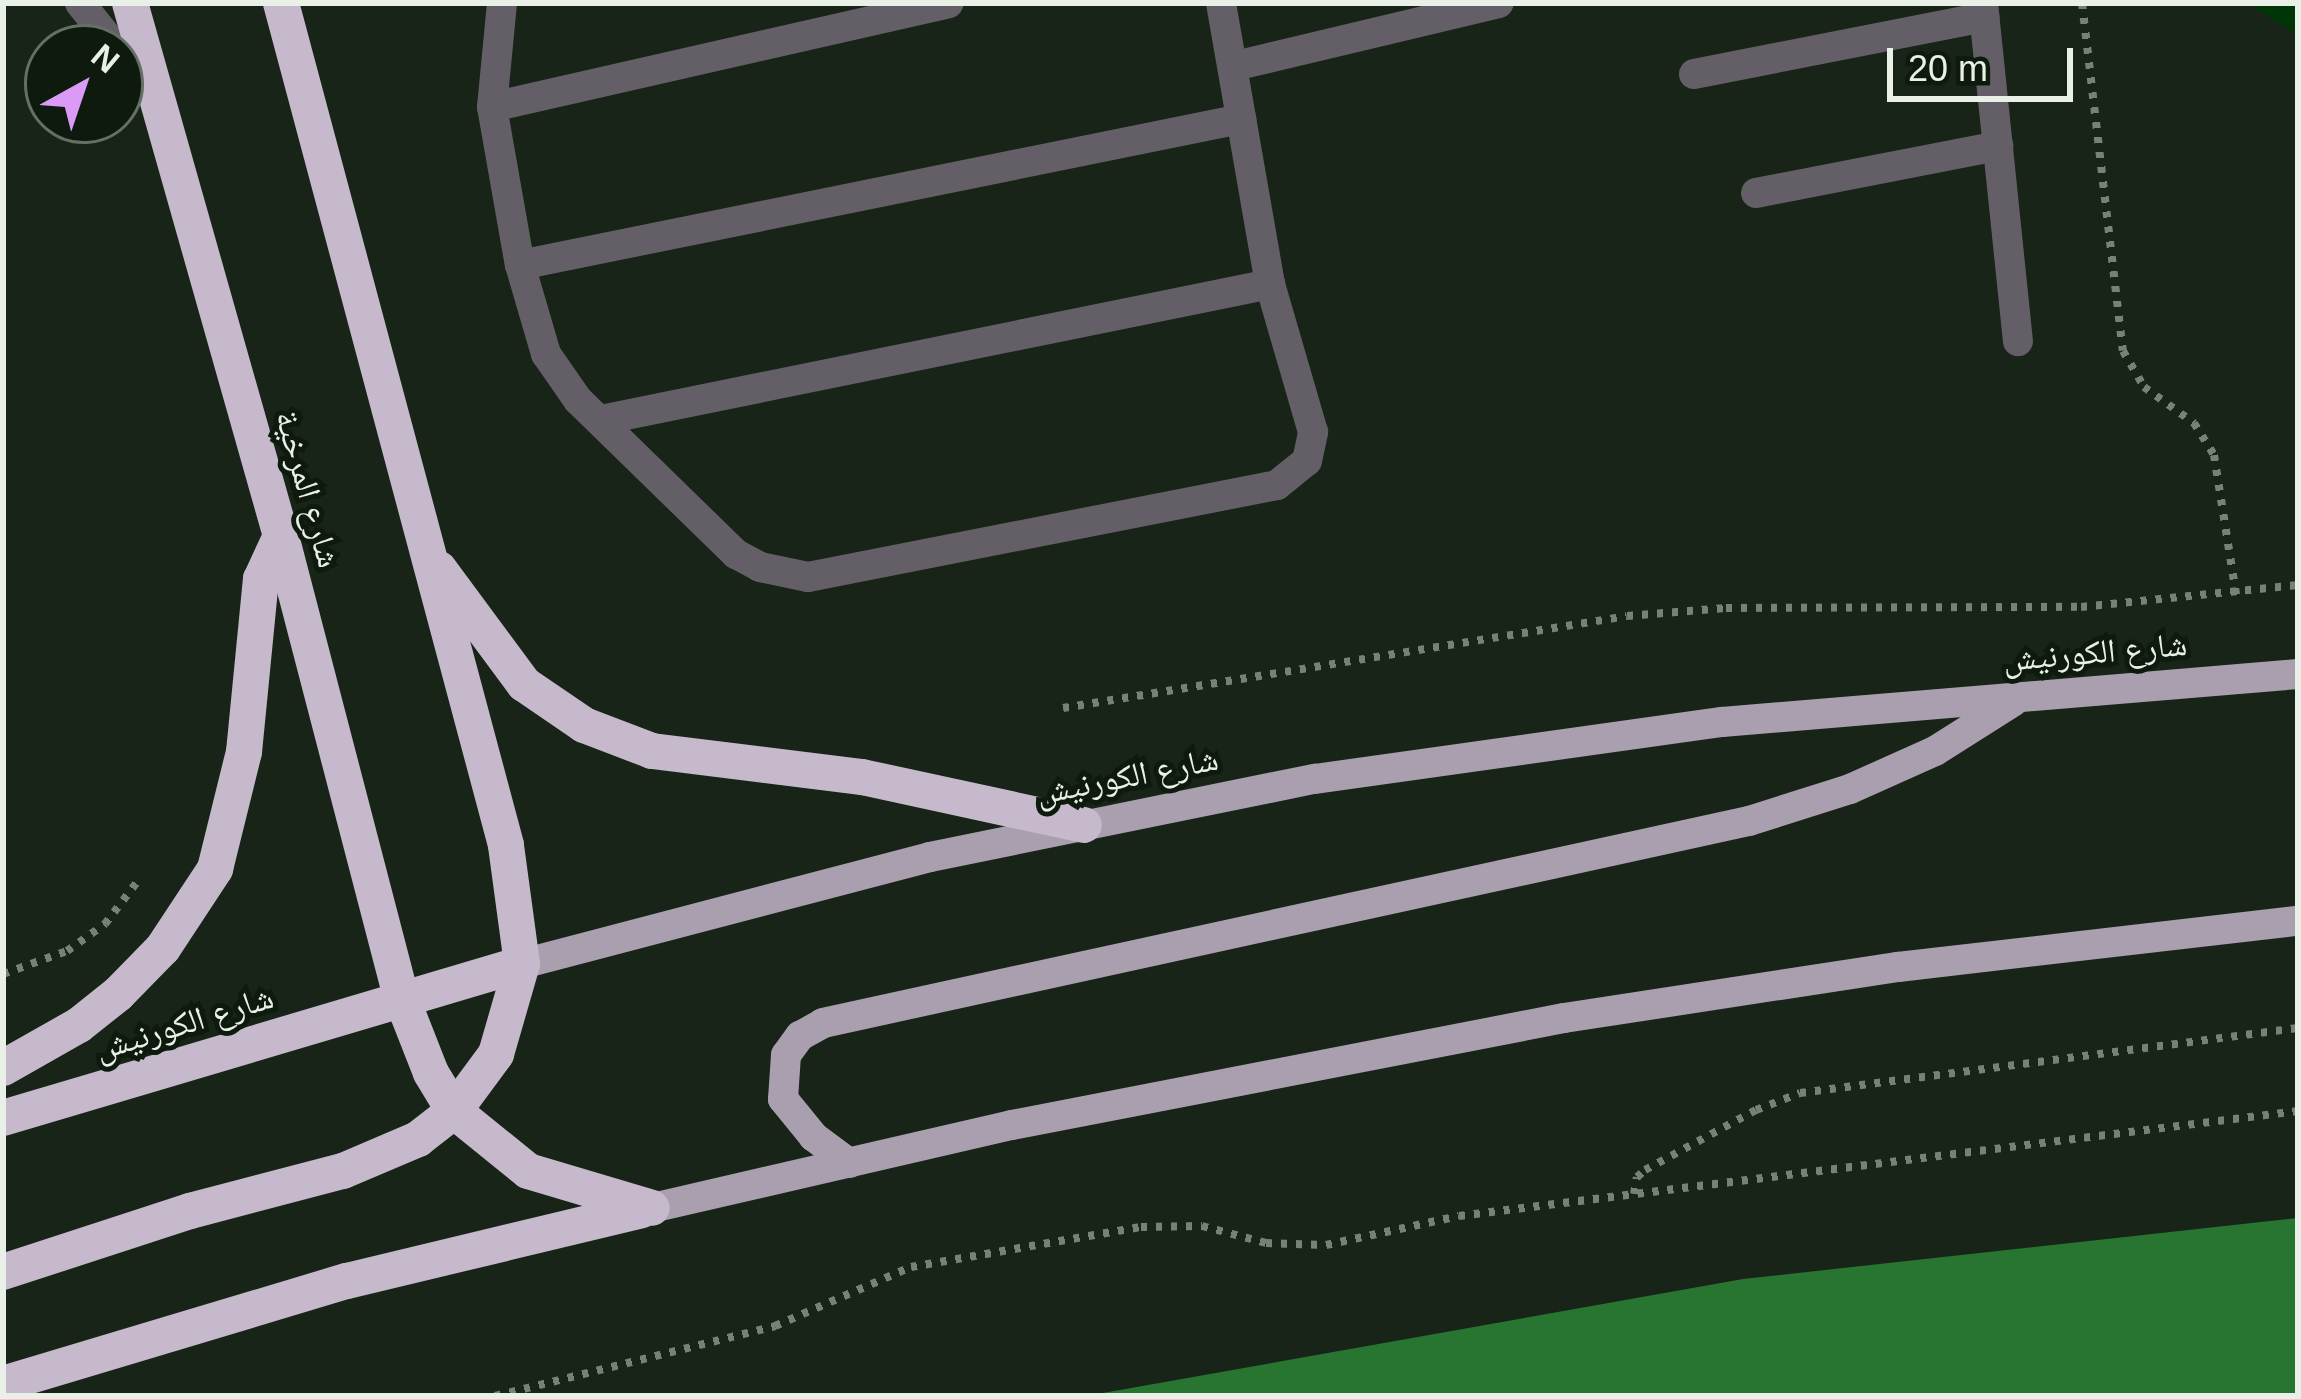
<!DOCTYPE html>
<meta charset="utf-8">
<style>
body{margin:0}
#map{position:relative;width:2301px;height:1399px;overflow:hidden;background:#172417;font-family:Helvetica,"Noto Naskh Arabic",sans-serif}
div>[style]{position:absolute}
.green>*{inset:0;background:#003508}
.water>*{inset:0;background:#287532}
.path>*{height:8px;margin-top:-4px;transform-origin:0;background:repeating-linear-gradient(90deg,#778277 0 6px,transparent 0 15px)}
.minor>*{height:30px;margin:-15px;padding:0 15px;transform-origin:15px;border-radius:15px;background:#645f67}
.major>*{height:30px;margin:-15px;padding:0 15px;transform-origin:15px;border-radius:15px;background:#a99fae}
.highway>*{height:36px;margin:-18px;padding:0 18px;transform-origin:18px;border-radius:18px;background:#c5b9cb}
span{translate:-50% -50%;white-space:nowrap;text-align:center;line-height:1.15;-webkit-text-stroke:10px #0e1a0e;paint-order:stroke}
.street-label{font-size:33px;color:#e8f0e8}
.frame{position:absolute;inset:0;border:6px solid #e8f0e8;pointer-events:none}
.north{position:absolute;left:24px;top:24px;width:120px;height:120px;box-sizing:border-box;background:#0e1a0e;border:3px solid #657065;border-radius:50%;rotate:40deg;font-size:33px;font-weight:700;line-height:48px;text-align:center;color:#e8f0e8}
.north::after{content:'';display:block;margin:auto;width:42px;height:54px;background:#da9af6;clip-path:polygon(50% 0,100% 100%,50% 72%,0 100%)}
.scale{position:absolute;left:1887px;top:48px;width:186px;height:54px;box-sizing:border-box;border:6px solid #e8f0e8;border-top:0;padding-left:15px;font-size:36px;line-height:42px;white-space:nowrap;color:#e8f0e8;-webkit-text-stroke:9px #0e1a0e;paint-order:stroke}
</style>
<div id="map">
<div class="green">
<div style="clip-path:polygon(2254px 3px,2298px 3px,2298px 35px,2256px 9px)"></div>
</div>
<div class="water">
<div style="clip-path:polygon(2298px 1218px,2298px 1396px,1086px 1396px,1743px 1279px)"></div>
</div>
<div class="path">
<div style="left:2082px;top:3px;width:350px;rotate:83.3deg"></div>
<div style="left:2123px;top:351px;width:42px;rotate:59.7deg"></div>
<div style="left:2144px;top:387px;width:62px;rotate:35.8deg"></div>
<div style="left:2194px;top:423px;width:38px;rotate:58deg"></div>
<div style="left:2214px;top:455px;width:141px;rotate:81deg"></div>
<div style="left:1063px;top:708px;width:571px;rotate:-9.26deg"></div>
<div style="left:1627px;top:616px;width:99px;rotate:-4.6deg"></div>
<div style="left:1726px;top:608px;width:355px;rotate:-0.2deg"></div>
<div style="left:2081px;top:607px;width:218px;rotate:-5.8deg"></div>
<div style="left:3px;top:974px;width:68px;rotate:-19.8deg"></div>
<div style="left:67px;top:951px;width:47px;rotate:-35.4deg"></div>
<div style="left:105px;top:924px;width:58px;rotate:-52.7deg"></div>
<div style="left:1634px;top:1194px;width:17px;rotate:-80deg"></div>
<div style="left:1637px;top:1177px;width:11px;rotate:-41deg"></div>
<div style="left:1645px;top:1170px;width:126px;rotate:-28.4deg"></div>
<div style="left:1756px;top:1110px;width:47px;rotate:-21.1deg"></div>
<div style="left:1800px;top:1093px;width:502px;rotate:-7.44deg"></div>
<div style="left:495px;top:1396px;width:289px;rotate:-14deg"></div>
<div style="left:775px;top:1326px;width:148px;rotate:-23.5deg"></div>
<div style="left:911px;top:1267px;width:233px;rotate:-9.9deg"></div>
<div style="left:1141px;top:1227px;width:61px;rotate:-0.9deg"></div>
<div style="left:1202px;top:1226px;width:66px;rotate:14.9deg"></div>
<div style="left:1266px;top:1243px;width:60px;rotate:1.9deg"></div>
<div style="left:1326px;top:1245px;width:136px;rotate:-12.3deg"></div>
<div style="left:1459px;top:1216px;width:846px;rotate:-7.13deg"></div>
</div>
<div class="minor">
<div style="left:80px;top:3px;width:58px;rotate:51.3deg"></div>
<div style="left:502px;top:3px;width:104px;rotate:95.5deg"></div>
<div style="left:492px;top:107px;width:160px;rotate:80deg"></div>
<div style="left:520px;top:265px;width:93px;rotate:73.7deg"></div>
<div style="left:546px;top:354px;width:56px;rotate:55.2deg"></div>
<div style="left:578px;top:400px;width:221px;rotate:44.3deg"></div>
<div style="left:736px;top:554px;width:27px;rotate:28deg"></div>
<div style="left:760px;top:567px;width:49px;rotate:11.8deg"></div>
<div style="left:808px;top:577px;width:478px;rotate:-11.1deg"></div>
<div style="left:1277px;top:485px;width:38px;rotate:-39deg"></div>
<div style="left:1307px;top:461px;width:30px;rotate:-78deg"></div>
<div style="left:1313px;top:432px;width:154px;rotate:-106.2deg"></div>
<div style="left:1270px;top:284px;width:285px;rotate:-99.9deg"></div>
<div style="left:1983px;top:3px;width:340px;rotate:84.1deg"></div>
<div style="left:120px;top:53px;width:53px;rotate:51.8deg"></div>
<div style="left:1235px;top:66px;width:271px;rotate:-13.4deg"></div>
<div style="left:1694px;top:74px;width:296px;rotate:-11.1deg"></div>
<div style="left:492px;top:107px;width:468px;rotate:-12.8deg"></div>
<div style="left:1756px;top:193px;width:247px;rotate:-11deg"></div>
<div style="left:520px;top:265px;width:736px;rotate:-11.45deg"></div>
<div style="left:601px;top:420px;width:683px;rotate:-11.49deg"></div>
</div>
<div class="major">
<div style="left:522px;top:964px;width:422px;rotate:-14.7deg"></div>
<div style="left:930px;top:857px;width:393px;rotate:-11.5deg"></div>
<div style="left:1315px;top:779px;width:411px;rotate:-8deg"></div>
<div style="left:1722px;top:722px;width:578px;rotate:-4.76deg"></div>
<div style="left:849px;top:1163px;width:44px;rotate:-143.4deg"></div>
<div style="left:814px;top:1137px;width:49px;rotate:-129.2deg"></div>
<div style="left:783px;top:1099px;width:44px;rotate:-86.1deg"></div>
<div style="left:786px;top:1055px;width:24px;rotate:-54deg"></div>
<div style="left:800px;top:1036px;width:26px;rotate:-29deg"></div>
<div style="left:823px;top:1023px;width:948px;rotate:-12.31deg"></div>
<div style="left:1749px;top:821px;width:106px;rotate:-17.6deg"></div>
<div style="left:1850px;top:789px;width:93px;rotate:-24.1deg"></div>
<div style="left:1935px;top:751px;width:93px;rotate:-32.3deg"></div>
<div style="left:652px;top:1208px;width:369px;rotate:-13deg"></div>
<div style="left:1012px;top:1125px;width:562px;rotate:-10.97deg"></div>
<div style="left:1564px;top:1018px;width:338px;rotate:-8.7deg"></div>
<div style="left:1898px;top:967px;width:403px;rotate:-6.6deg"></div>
</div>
<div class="highway">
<div style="left:130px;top:3px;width:554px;rotate:74.18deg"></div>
<div style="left:281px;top:536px;width:479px;rotate:75.4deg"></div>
<div style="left:402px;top:999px;width:79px;rotate:68.6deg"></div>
<div style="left:431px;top:1073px;width:44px;rotate:58.8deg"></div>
<div style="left:454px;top:1111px;width:95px;rotate:39deg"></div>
<div style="left:528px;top:1171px;width:129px;rotate:16.6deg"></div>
<div style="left:439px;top:569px;width:143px;rotate:53.5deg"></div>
<div style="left:524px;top:684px;width:73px;rotate:34.3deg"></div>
<div style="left:584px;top:725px;width:73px;rotate:20.9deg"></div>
<div style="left:652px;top:751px;width:212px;rotate:7.1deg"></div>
<div style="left:862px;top:777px;width:227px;rotate:12.2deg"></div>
<div style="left:3px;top:1068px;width:87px;rotate:-29.5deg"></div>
<div style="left:79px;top:1025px;width:50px;rotate:-38.5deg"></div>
<div style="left:118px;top:994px;width:64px;rotate:-45.6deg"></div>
<div style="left:163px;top:948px;width:95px;rotate:-56.6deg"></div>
<div style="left:215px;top:869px;width:121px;rotate:-76.1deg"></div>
<div style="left:244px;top:752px;width:174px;rotate:-84.4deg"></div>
<div style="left:261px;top:579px;width:47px;rotate:-65.1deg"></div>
<div style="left:3px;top:1118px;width:541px;rotate:-16.53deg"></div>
<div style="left:3px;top:1272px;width:197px;rotate:-18.1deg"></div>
<div style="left:190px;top:1211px;width:158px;rotate:-14.7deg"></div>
<div style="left:343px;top:1171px;width:82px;rotate:-23.1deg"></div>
<div style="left:418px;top:1139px;width:46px;rotate:-37.9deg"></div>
<div style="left:454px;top:1111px;width:71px;rotate:-53.6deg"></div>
<div style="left:496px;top:1054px;width:94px;rotate:-73.9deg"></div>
<div style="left:522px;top:964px;width:120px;rotate:-97.7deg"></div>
<div style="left:506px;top:845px;width:872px;rotate:-104.96deg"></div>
<div style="left:3px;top:1384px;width:359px;rotate:-16.7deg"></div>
<div style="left:347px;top:1281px;width:303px;rotate:-13.5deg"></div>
</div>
<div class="street-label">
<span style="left:308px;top:489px;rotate:74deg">شارع المرخية</span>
<span style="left:2095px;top:652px;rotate:-5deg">شارع الكورنيش</span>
<span style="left:1127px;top:776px;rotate:-11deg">شارع الكورنيش</span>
<span style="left:184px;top:1023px;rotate:-17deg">شارع الكورنيش</span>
</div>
<div class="frame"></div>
<div class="north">N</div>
<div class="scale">20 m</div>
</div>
